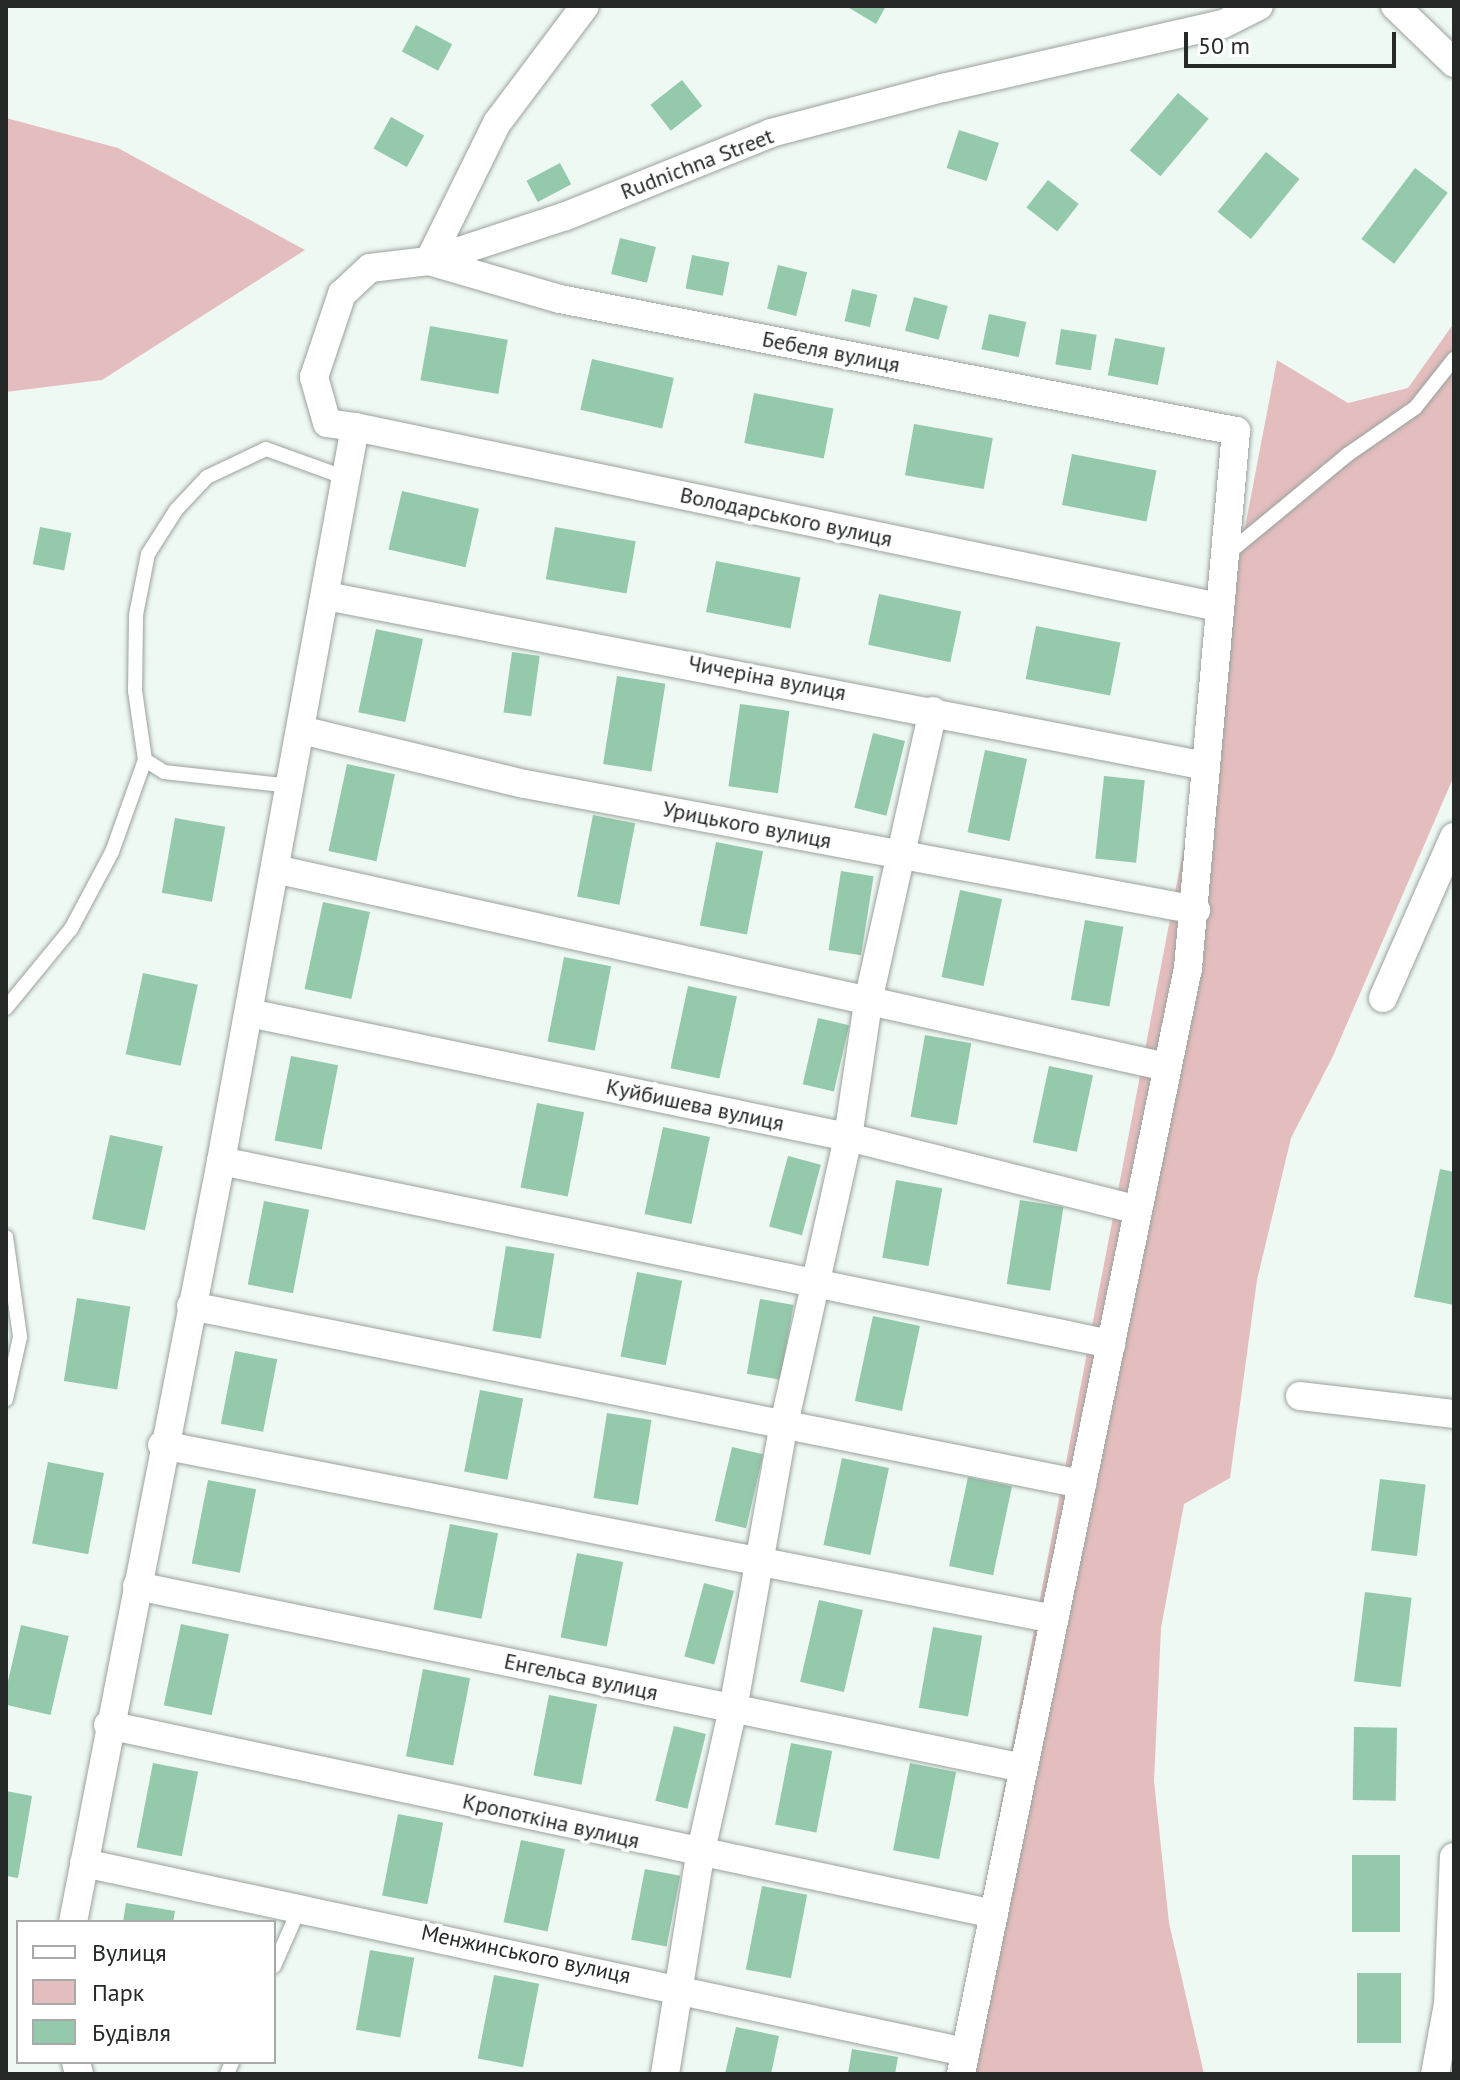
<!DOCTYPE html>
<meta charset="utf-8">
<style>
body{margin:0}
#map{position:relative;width:1460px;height:2080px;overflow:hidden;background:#eff9f3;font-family:"PT Sans",sans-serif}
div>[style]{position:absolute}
.green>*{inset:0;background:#e4bdbe}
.building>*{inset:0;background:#95c9ab;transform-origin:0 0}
.roads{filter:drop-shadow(0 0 2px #9aa29d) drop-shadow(0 0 2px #9aa29d)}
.service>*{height:14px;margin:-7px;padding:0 7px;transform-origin:7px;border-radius:7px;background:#fff}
.minor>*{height:28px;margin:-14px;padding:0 14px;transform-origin:14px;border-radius:14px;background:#fff}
span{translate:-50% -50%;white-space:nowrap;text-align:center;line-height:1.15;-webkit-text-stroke:7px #fff;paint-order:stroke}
.street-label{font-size:22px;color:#252927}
.frame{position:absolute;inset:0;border:8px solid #252927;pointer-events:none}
.legend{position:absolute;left:16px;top:1920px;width:260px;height:144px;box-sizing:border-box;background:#fff;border:2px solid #a8a9a9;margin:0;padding:10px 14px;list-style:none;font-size:24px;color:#252927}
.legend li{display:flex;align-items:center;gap:16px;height:40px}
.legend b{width:40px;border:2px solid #a8a9a9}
.scale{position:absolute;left:1184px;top:32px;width:212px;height:36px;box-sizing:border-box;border:4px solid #252927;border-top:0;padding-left:10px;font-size:24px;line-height:28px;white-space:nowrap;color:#252927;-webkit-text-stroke:6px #fff;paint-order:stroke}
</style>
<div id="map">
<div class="green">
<div style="clip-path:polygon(6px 118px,118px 148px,305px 250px,102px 380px,6px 392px)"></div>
<div style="clip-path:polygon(1454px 323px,1454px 776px,1333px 1056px,1291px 1138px,1257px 1280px,1230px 1478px,1184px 1504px,1161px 1628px,1154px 1781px,1169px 1923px,1204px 2074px,949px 2074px,1277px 360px,1348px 403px,1408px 388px)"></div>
</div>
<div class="building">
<div style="clip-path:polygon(846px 6px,886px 6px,876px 24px)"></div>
<div style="left:416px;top:25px;width:41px;height:30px;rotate:28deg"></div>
<div style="left:682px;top:80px;width:33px;height:40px;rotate:52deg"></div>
<div style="left:1178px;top:93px;width:40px;height:75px;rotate:40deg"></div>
<div style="left:391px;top:117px;width:38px;height:36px;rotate:29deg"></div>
<div style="left:959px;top:130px;width:42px;height:40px;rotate:18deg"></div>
<div style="left:1266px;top:152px;width:43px;height:77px;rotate:39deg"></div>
<div style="left:560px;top:163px;width:24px;height:38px;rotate:62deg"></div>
<div style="left:1415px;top:168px;width:41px;height:89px;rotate:37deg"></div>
<div style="left:1048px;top:180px;width:39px;height:35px;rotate:38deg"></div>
<div style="left:620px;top:238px;width:37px;height:37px;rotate:14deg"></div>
<div style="left:692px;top:255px;width:38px;height:34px;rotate:11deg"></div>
<div style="left:778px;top:265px;width:30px;height:45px;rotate:14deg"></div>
<div style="left:852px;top:289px;width:26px;height:33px;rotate:13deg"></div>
<div style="left:914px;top:297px;width:35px;height:35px;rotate:15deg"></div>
<div style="left:989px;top:314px;width:38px;height:36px;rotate:12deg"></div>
<div style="left:430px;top:326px;width:79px;height:55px;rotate:10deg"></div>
<div style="left:1061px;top:329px;width:36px;height:36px;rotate:9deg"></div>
<div style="left:1115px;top:338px;width:51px;height:38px;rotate:11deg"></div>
<div style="left:592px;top:359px;width:84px;height:52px;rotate:13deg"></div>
<div style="left:754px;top:393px;width:81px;height:51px;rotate:11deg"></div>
<div style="left:914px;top:424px;width:80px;height:52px;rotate:10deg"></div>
<div style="left:1072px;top:454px;width:86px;height:52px;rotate:11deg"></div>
<div style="left:402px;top:491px;width:79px;height:60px;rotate:13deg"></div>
<div style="left:40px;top:527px;width:32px;height:38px;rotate:11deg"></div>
<div style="left:555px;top:527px;width:82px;height:53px;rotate:10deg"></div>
<div style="left:716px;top:561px;width:86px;height:52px;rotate:11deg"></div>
<div style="left:879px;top:594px;width:84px;height:52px;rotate:12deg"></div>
<div style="left:1036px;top:626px;width:86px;height:54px;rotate:11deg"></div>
<div style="left:376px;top:629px;width:48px;height:85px;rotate:12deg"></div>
<div style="left:512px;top:652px;width:28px;height:61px;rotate:8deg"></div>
<div style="left:617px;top:676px;width:49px;height:89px;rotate:9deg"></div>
<div style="left:740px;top:704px;width:50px;height:83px;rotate:8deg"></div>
<div style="left:873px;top:733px;width:33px;height:77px;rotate:14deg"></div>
<div style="left:985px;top:750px;width:43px;height:84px;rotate:12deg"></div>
<div style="left:347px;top:764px;width:49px;height:89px;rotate:12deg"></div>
<div style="left:1104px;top:776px;width:41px;height:83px;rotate:6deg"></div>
<div style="left:593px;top:815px;width:43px;height:83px;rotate:11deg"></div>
<div style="left:175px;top:818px;width:51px;height:76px;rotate:10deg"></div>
<div style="left:716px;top:842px;width:48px;height:85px;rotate:11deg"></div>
<div style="left:841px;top:871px;width:33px;height:80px;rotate:9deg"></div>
<div style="left:960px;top:890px;width:43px;height:89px;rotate:12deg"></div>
<div style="left:323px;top:902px;width:48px;height:89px;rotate:12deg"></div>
<div style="left:1085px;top:920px;width:39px;height:81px;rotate:10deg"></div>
<div style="left:564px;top:957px;width:48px;height:86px;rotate:11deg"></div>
<div style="left:143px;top:973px;width:56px;height:83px;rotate:12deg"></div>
<div style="left:688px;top:986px;width:50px;height:84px;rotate:12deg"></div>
<div style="left:818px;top:1018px;width:32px;height:68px;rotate:13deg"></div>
<div style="left:925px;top:1035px;width:47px;height:83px;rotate:10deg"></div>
<div style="left:291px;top:1056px;width:48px;height:86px;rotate:11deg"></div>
<div style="left:1049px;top:1066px;width:45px;height:78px;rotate:12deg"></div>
<div style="left:537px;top:1103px;width:48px;height:86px;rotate:11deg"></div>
<div style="left:663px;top:1127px;width:48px;height:89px;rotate:12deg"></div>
<div style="left:110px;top:1135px;width:54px;height:86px;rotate:12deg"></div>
<div style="left:788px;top:1156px;width:34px;height:73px;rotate:15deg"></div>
<div style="clip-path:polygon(1440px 1169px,1454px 1172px,1454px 1305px,1414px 1297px)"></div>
<div style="left:896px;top:1180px;width:47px;height:79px;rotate:10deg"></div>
<div style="left:1020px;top:1200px;width:44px;height:85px;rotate:9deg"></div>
<div style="left:264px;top:1201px;width:46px;height:85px;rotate:11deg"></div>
<div style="left:506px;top:1246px;width:49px;height:86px;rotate:9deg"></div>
<div style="left:637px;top:1272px;width:46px;height:86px;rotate:11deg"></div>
<div style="left:77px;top:1298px;width:54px;height:84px;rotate:9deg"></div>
<div style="left:760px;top:1299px;width:34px;height:76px;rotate:10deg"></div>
<div style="left:873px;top:1316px;width:48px;height:87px;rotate:12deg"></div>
<div style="left:235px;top:1351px;width:43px;height:74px;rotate:11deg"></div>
<div style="left:480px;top:1390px;width:44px;height:83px;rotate:11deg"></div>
<div style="left:607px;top:1413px;width:45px;height:86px;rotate:9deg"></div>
<div style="left:732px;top:1447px;width:32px;height:76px;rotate:13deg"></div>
<div style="left:842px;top:1458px;width:48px;height:89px;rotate:12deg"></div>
<div style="left:48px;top:1462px;width:57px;height:83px;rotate:11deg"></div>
<div style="left:968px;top:1477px;width:45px;height:91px;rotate:12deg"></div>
<div style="left:1380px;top:1479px;width:46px;height:72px;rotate:7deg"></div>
<div style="left:208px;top:1480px;width:49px;height:85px;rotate:11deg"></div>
<div style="left:450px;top:1524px;width:49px;height:87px;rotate:11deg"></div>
<div style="left:577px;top:1553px;width:47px;height:86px;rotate:11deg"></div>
<div style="left:704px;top:1583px;width:31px;height:76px;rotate:15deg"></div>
<div style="left:1365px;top:1592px;width:47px;height:90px;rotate:7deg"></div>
<div style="left:819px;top:1600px;width:45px;height:84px;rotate:13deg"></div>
<div style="left:181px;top:1624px;width:49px;height:83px;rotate:12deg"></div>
<div style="left:21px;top:1625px;width:49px;height:81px;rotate:13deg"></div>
<div style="left:933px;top:1627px;width:50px;height:82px;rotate:10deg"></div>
<div style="left:423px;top:1669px;width:48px;height:89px;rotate:11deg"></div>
<div style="left:549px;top:1695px;width:49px;height:82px;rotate:11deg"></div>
<div style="left:674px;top:1726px;width:33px;height:77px;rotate:14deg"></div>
<div style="left:1354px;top:1727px;width:43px;height:73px;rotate:1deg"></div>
<div style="left:791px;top:1743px;width:42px;height:83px;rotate:11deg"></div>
<div style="left:153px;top:1763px;width:46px;height:86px;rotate:11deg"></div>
<div style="left:910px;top:1763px;width:47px;height:89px;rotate:11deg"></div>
<div style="clip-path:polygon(6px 1791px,32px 1796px,18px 1878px,6px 1876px)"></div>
<div style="left:398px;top:1814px;width:46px;height:83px;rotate:11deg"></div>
<div style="left:521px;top:1840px;width:45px;height:84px;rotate:12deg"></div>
<div style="left:1352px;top:1855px;width:48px;height:77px"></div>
<div style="left:645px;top:1869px;width:36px;height:72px;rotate:11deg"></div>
<div style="left:762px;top:1886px;width:46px;height:85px;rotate:11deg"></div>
<div style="clip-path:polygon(126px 1903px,175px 1911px,173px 1922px,123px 1922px)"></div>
<div style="left:370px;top:1950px;width:45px;height:81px;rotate:10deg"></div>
<div style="left:1357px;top:1973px;width:44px;height:70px"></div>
<div style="left:494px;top:1975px;width:46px;height:85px;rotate:11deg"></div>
<div style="clip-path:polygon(736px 2027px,779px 2036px,771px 2074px,725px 2074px)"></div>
<div style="clip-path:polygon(852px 2049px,898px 2057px,895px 2074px,848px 2074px)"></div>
</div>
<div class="roads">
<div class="service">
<div style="left:1225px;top:556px;width:158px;rotate:-39.6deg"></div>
<div style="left:1347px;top:455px;width:83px;rotate:-34.7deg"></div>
<div style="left:1415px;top:408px;width:63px;rotate:-51.5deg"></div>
<div style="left:145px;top:760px;width:22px;rotate:32deg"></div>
<div style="left:164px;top:772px;width:128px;rotate:6.3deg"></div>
<div style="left:6px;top:1008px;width:102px;rotate:-50.6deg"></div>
<div style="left:71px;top:929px;width:87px;rotate:-62deg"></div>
<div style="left:112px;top:852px;width:98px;rotate:-70.3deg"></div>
<div style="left:145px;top:760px;width:70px;rotate:-98.2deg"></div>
<div style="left:135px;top:691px;width:76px;rotate:-89.2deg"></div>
<div style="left:136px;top:615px;width:62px;rotate:-78.9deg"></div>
<div style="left:148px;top:554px;width:52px;rotate:-57.5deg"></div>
<div style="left:176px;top:510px;width:45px;rotate:-46.8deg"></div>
<div style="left:207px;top:477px;width:65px;rotate:-25.4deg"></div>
<div style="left:266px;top:449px;width:85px;rotate:19.9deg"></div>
<div style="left:6px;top:1237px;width:101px;rotate:82deg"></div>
<div style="left:20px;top:1337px;width:64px;rotate:102.7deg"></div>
<div style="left:274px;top:1966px;width:64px;rotate:-66.2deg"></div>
<div style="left:227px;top:2074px;width:13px;rotate:-67deg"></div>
</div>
<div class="minor">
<div style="left:1395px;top:6px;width:82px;rotate:44deg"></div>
<div style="left:429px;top:261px;width:136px;rotate:16.2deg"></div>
<div style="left:560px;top:299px;width:689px;rotate:11.05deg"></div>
<div style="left:1236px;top:431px;width:539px;rotate:95.11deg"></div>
<div style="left:1188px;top:968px;width:1129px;rotate:101.6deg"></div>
<div style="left:429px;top:261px;width:154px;rotate:-63.8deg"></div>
<div style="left:497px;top:123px;width:146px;rotate:-53.1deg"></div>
<div style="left:355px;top:427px;width:882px;rotate:11.78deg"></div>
<div style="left:326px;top:596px;width:896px;rotate:10.93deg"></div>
<div style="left:301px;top:730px;width:230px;rotate:13.6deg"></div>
<div style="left:525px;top:784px;width:683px;rotate:10.64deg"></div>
<div style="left:275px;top:869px;width:914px;rotate:12.52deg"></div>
<div style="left:1383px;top:998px;width:176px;rotate:-66.2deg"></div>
<div style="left:249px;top:1013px;width:612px;rotate:11.7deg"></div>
<div style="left:848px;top:1137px;width:299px;rotate:14.1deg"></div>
<div style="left:221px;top:1161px;width:909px;rotate:11.62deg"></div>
<div style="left:191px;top:1306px;width:909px;rotate:11.3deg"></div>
<div style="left:1300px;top:1396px;width:155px;rotate:6.7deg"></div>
<div style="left:162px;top:1445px;width:909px;rotate:11.04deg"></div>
<div style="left:137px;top:1586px;width:905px;rotate:11.6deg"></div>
<div style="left:108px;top:1725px;width:906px;rotate:12.04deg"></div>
<div style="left:84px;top:1863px;width:901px;rotate:12.11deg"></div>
<div style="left:73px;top:1922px;width:775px;rotate:-78.99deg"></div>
<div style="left:221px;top:1161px;width:746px;rotate:-79.65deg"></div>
<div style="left:355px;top:427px;width:28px;rotate:-172deg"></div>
<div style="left:327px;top:423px;width:48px;rotate:-105.8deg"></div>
<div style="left:314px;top:377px;width:88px;rotate:-71.4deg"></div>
<div style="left:342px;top:294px;width:38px;rotate:-43deg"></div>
<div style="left:370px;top:268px;width:59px;rotate:-6.8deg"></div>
<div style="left:429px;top:261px;width:144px;rotate:-18.2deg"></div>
<div style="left:566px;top:216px;width:221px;rotate:-22deg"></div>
<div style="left:771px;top:133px;width:178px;rotate:-14.7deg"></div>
<div style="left:943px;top:88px;width:287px;rotate:-12.9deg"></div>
<div style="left:1223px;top:24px;width:40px;rotate:-26.6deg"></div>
<div style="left:76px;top:2062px;width:12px;rotate:76deg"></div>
<div style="left:665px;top:2074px;width:222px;rotate:-80.9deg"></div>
<div style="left:700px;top:1855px;width:150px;rotate:-77.3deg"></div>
<div style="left:733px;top:1709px;width:290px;rotate:-79.9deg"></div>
<div style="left:784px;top:1424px;width:294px;rotate:-77.4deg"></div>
<div style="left:848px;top:1137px;width:142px;rotate:-81.5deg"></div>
<div style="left:869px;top:997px;width:293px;rotate:-77.4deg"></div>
<div style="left:1435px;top:2074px;width:71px;rotate:-79.5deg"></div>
<div style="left:1448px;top:2004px;width:147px;rotate:-87.7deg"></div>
</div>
</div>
<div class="street-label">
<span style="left:697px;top:164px;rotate:-21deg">Rudnichna Street</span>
<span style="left:831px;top:352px;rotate:11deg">Бебеля вулиця</span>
<span style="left:786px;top:517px;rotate:12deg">Володарського вулиця</span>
<span style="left:767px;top:678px;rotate:11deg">Чичеріна вулиця</span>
<span style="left:747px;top:825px;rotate:11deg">Урицького вулиця</span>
<span style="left:695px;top:1105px;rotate:12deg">Куйбишева вулиця</span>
<span style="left:581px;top:1677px;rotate:12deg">Енгельса вулиця</span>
<span style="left:551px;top:1821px;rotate:13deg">Кропоткіна вулиця</span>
<span style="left:526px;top:1954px;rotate:12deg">Менжинського вулиця</span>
</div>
<div class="frame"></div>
<ul class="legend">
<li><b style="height:10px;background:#fff"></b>Вулиця</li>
<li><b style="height:22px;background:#e4bdbe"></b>Парк</li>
<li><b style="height:22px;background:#95c9ab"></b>Будівля</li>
</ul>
<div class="scale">50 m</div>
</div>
